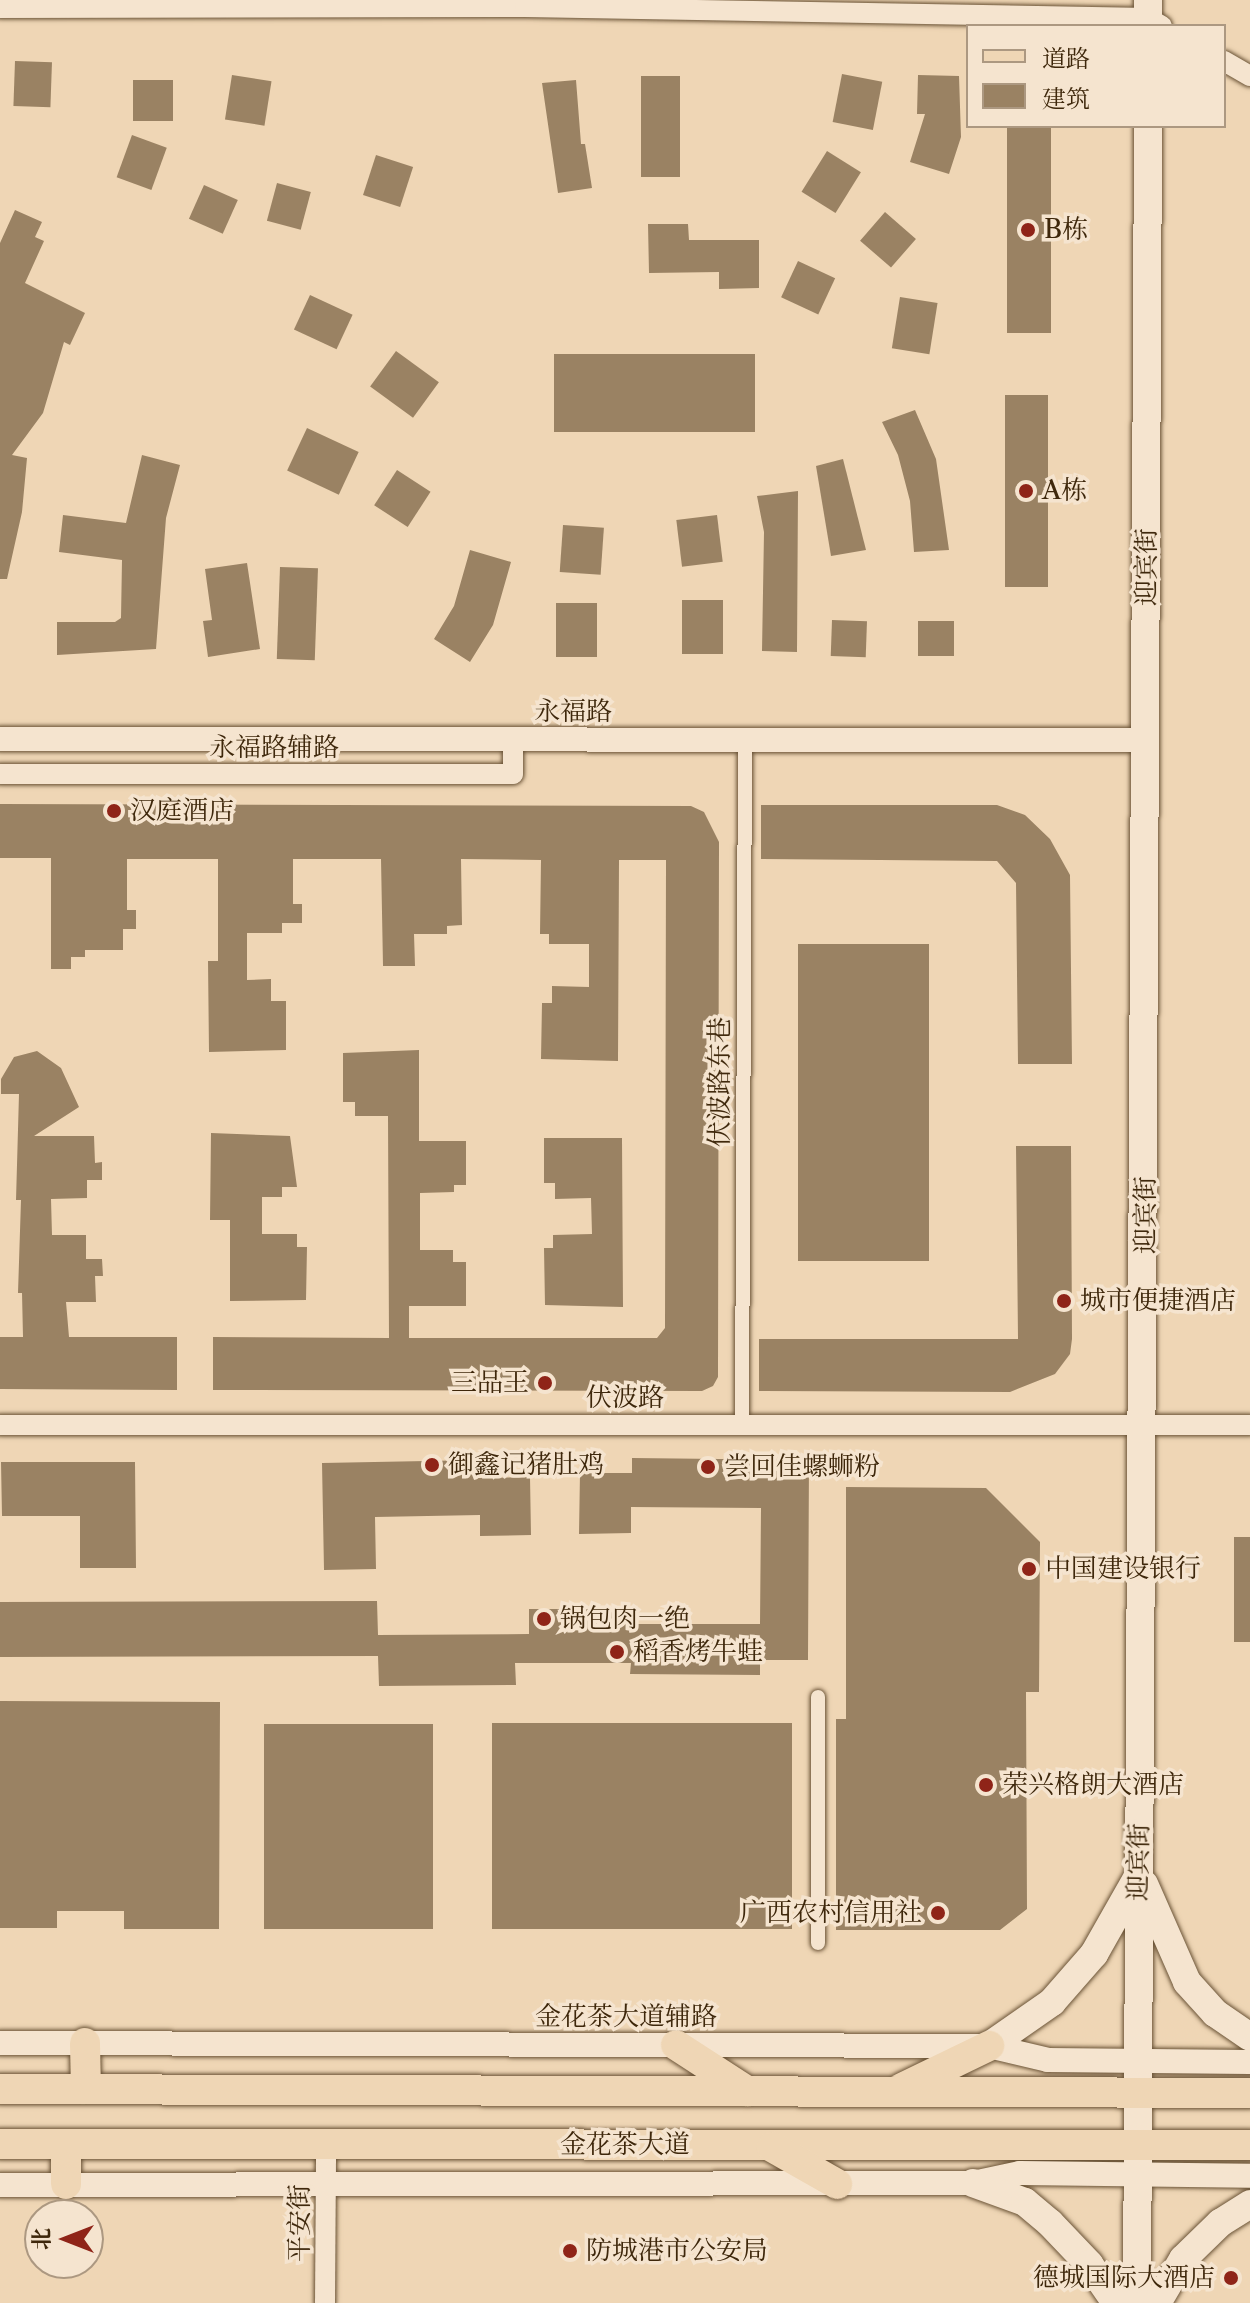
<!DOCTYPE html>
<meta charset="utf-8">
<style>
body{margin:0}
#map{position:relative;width:1250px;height:2303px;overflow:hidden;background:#efd6b5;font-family:"Libre Caslon Text","Noto Serif SC",serif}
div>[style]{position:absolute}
.building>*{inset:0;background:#9a8263;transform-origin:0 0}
.roads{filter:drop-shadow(0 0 2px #6a5336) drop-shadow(0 0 2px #6a5336)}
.pedestrian>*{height:14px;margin:-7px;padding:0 7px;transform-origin:7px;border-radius:7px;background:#f5e4cf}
.minor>*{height:20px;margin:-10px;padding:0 10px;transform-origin:10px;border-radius:10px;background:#f5e4cf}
.tertiary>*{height:24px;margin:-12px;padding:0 12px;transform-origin:12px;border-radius:12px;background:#f5e4cf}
.secondary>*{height:28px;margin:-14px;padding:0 14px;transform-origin:14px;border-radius:14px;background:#f5e4cf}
.primary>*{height:30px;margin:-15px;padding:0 15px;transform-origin:15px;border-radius:15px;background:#efd6b5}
.dots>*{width:22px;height:22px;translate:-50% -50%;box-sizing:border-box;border:4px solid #f5e4cf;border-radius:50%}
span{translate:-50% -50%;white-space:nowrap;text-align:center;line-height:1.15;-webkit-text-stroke:7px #f5e4cf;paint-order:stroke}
.poi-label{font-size:26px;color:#3e270b}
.left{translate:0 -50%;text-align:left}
.right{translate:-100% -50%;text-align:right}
.street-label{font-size:26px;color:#3e270b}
.legend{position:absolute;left:966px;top:24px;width:260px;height:104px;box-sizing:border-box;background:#f5e4cf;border:2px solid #ac9881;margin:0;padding:10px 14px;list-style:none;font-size:24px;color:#3e270b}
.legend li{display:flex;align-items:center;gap:16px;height:40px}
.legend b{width:40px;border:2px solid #ac9881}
.north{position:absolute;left:24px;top:2199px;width:80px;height:80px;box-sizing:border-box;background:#f5e4cf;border:2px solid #ac9881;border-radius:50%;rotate:270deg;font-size:22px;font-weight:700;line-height:32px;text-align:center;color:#3e270b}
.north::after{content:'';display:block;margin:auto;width:28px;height:36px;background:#8f2418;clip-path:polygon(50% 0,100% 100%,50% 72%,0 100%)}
</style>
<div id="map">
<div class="building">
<div style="left:15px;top:61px;width:37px;height:45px;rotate:2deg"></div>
<div style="left:842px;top:74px;width:41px;height:49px;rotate:11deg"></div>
<div style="left:232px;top:75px;width:40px;height:45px;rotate:9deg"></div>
<div style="clip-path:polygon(918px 75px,959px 76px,961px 137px,949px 174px,910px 162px,925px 114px,917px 114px)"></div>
<div style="left:641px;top:76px;width:39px;height:101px"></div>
<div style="left:133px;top:80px;width:40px;height:41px"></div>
<div style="clip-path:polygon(576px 80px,581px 144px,585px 144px,592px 188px,558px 193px,542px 83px)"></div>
<div style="left:1007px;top:126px;width:44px;height:207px"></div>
<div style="left:132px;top:135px;width:37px;height:45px;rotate:20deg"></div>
<div style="left:827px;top:151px;width:40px;height:48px;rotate:32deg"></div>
<div style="left:376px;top:155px;width:39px;height:42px;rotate:18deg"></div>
<div style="left:277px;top:183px;width:35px;height:39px;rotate:15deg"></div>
<div style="left:204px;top:185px;width:37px;height:37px;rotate:24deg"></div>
<div style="clip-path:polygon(15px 210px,42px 222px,35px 237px,44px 241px,25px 283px,85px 313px,70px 345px,64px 342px,43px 413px,12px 455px,27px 458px,22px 512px,7px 579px,0 579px,0 243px)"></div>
<div style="left:885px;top:212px;width:41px;height:38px;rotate:41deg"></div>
<div style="clip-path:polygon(648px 224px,688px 224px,689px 240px,759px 240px,759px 288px,719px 289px,719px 272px,649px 273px)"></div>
<div style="left:798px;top:261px;width:41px;height:40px;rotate:25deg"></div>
<div style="left:310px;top:295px;width:47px;height:38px;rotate:25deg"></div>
<div style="left:900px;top:297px;width:38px;height:52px;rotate:9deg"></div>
<div style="left:396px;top:351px;width:53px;height:44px;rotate:36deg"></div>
<div style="left:755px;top:354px;width:78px;height:201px;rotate:90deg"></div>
<div style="left:1005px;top:395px;width:43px;height:192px"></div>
<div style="clip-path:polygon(915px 410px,936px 459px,949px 550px,914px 552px,910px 501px,898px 455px,882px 422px)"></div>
<div style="left:307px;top:428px;width:57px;height:47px;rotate:25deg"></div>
<div style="clip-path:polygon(142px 455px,180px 465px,166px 518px,156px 649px,57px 655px,57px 622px,115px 622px,121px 618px,122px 560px,59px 552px,63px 515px,126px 523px)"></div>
<div style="clip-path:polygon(843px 459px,866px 550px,831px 556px,816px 466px)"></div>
<div style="left:397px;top:470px;width:40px;height:42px;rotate:33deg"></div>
<div style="clip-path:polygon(798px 491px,797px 652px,762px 651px,764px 532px,757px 496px)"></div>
<div style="left:717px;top:515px;width:47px;height:41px;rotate:83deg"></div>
<div style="left:563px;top:525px;width:41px;height:47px;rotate:4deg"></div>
<div style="clip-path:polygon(470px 550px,511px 562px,493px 625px,470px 662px,434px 639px,454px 606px)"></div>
<div style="clip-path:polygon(247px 563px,260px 649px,208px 657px,203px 621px,212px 620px,205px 569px)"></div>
<div style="left:280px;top:567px;width:38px;height:92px;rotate:2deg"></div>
<div style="left:682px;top:600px;width:41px;height:54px"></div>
<div style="left:556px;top:603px;width:41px;height:54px"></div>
<div style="left:832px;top:620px;width:35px;height:36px;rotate:2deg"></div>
<div style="left:918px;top:621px;width:36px;height:35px"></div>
<div style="clip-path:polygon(0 804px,691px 806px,704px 812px,719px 842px,718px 1377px,713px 1386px,702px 1391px,213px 1390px,213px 1337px,389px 1338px,388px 1116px,355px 1116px,355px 1102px,343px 1102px,343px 1053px,419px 1050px,419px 1141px,466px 1141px,466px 1185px,454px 1185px,454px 1192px,420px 1193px,420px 1250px,453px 1250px,453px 1262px,466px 1262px,466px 1306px,409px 1306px,409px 1338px,657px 1338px,665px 1328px,666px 860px,619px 860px,618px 1061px,541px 1059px,542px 1003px,552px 1003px,552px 986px,589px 987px,589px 944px,549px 944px,549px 934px,540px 934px,541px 860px,461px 859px,462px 925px,447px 926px,447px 934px,414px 934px,415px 966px,383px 966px,381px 859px,293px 859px,293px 904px,302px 904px,302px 923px,282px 923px,282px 933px,247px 933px,247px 980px,271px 979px,271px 1001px,286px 1001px,286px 1050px,209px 1052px,208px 961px,218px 961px,218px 859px,127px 859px,127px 910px,136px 910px,136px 929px,123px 929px,123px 950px,85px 950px,85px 957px,71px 957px,71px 969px,51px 969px,51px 858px,0 858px)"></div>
<div style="clip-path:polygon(761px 805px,997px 805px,1025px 815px,1050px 839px,1070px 875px,1072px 1064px,1018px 1064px,1016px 883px,997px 861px,761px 859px)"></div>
<div style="left:929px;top:944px;width:317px;height:131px;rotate:90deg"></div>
<div style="clip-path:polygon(37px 1051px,61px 1068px,79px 1107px,34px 1136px,94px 1136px,95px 1163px,102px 1162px,102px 1180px,87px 1180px,87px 1198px,51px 1199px,52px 1235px,86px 1235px,86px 1259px,102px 1259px,103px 1276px,95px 1276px,96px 1302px,66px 1302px,69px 1337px,177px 1337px,177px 1390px,0 1389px,0 1337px,23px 1337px,22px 1293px,18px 1293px,21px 1200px,16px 1200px,19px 1094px,1px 1094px,1px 1079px,14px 1057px)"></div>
<div style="clip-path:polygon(211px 1133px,290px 1136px,297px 1187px,282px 1187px,282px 1197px,262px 1197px,262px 1234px,297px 1234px,297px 1247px,307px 1247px,306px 1300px,230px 1301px,230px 1220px,210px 1220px)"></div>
<div style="clip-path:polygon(544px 1138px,622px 1138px,623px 1307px,545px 1305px,544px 1248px,553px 1248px,553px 1235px,592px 1234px,591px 1198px,555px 1199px,555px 1183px,544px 1183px)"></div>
<div style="clip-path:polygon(1016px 1146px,1071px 1146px,1072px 1339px,1070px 1354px,1055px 1374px,1010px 1392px,759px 1391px,759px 1339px,1018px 1339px)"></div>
<div style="clip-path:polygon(632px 1458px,809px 1460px,808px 1660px,760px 1660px,760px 1675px,630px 1674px,631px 1663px,515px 1663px,516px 1685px,379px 1686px,378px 1656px,0 1657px,0 1602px,377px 1601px,378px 1635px,529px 1634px,529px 1609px,631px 1609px,631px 1624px,760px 1624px,761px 1508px,631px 1507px,631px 1533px,579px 1534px,580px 1473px,632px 1473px)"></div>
<div style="clip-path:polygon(479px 1460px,479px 1478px,530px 1477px,531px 1535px,480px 1536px,480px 1515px,375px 1517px,376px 1569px,324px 1570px,322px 1463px)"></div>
<div style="clip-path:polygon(1px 1462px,135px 1462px,136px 1568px,80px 1568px,80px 1516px,2px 1516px)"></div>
<div style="clip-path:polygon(846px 1487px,986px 1488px,1040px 1542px,1039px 1692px,1026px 1692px,1027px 1909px,1000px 1930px,836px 1930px,836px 1719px,846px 1719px)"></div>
<div style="left:1234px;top:1537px;width:16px;height:105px"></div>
<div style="clip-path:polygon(0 1701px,220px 1702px,219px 1929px,124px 1929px,124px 1911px,57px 1911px,57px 1928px,0 1928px)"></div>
<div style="left:492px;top:1723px;width:300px;height:206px"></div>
<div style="left:264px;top:1724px;width:169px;height:205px"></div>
</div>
<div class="roads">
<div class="pedestrian">
<div style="left:742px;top:1424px;width:684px;rotate:-89.75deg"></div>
<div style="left:818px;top:1943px;width:246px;rotate:-90deg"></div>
</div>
<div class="minor">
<div style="left:0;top:8px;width:525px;rotate:-0.11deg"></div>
<div style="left:525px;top:7px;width:623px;rotate:1.01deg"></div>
<div style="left:1148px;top:18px;width:16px;rotate:30deg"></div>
<div style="left:1224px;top:61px;width:30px;rotate:30deg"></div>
<div style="left:0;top:774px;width:513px"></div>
<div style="left:513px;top:774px;width:34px;rotate:-90deg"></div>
<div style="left:0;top:1425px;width:1250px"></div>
<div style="left:325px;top:2303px;width:159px;rotate:-89.6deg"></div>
</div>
<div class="tertiary">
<div style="left:0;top:739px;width:1147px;rotate:0.05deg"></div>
<div style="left:0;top:2043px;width:989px;rotate:0.17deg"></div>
<div style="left:989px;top:2046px;width:61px;rotate:13.3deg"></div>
<div style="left:1048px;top:2060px;width:202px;rotate:0.6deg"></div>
<div style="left:0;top:2185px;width:973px;rotate:-0.12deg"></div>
<div style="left:973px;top:2183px;width:48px;rotate:-12deg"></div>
<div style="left:1020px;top:2173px;width:230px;rotate:0.7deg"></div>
</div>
<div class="secondary">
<div style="left:1148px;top:0;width:26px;rotate:90deg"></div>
<div style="left:1144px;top:1884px;width:107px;rotate:66.3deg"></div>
<div style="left:1187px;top:1982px;width:42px;rotate:47.9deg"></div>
<div style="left:1215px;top:2013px;width:42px;rotate:34.4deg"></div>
<div style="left:989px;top:2046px;width:77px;rotate:-34.9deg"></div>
<div style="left:1052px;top:2002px;width:64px;rotate:-48.8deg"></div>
<div style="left:1094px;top:1954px;width:87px;rotate:-60.5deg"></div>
<div style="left:973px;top:2183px;width:55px;rotate:20.1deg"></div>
<div style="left:1025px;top:2202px;width:33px;rotate:40deg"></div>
<div style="left:1050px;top:2223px;width:57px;rotate:46.4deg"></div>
<div style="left:1089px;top:2264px;width:47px;rotate:55.3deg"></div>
<div style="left:1137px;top:2303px;width:2177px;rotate:-89.71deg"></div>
<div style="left:1157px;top:2303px;width:51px;rotate:-59.4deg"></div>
<div style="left:1183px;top:2259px;width:52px;rotate:-44.2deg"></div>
<div style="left:1220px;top:2223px;width:36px;rotate:-32deg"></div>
</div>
<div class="primary">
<div style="left:85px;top:2043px;width:46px;rotate:88.8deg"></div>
<div style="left:676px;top:2045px;width:85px;rotate:32.9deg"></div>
<div style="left:902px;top:2088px;width:97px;rotate:-25.8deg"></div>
<div style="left:0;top:2089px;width:1250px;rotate:0.18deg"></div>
<div style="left:0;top:2144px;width:1250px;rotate:0.05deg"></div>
<div style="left:66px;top:2144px;width:40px;rotate:90deg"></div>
<div style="left:772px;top:2147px;width:75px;rotate:29.6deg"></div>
</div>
</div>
<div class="dots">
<div style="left:1028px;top:230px;background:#8f2418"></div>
<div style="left:1026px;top:491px;background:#8f2418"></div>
<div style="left:114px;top:811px;background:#8f2418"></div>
<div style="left:1064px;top:1301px;background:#8f2418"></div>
<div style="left:545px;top:1383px;background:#8f2418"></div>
<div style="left:432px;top:1465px;background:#8f2418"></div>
<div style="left:708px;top:1467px;background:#8f2418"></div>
<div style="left:1029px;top:1569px;background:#8f2418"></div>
<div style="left:544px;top:1619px;background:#8f2418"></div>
<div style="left:617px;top:1652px;background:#8f2418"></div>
<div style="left:986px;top:1785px;background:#8f2418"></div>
<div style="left:938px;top:1913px;background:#8f2418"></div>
<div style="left:570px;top:2251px;background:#8f2418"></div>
<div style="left:1231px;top:2278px;background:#8f2418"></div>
</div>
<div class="poi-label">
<span class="left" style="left:1044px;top:230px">B栋</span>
<span class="left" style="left:1042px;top:491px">A栋</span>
<span class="left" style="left:130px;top:811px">汉庭酒店</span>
<span class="left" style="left:1080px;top:1301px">城市便捷酒店</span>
<span class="right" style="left:529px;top:1383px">三品王</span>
<span class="left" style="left:448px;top:1465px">御鑫记猪肚鸡</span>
<span class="left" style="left:724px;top:1467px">尝回佳螺蛳粉</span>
<span class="left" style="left:1045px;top:1569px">中国建设银行</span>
<span class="left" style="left:560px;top:1619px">锅包肉一绝</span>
<span class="left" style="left:633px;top:1652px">稻香烤牛蛙</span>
<span class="left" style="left:1002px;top:1785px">荣兴格朗大酒店</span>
<span class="right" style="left:922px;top:1913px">广西农村信用社</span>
<span class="left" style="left:586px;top:2251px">防城港市公安局</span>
<span class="right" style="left:1215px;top:2278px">德城国际大酒店</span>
</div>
<div class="street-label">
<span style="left:1147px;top:567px;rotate:-90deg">迎宾街</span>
<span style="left:573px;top:712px">永福路</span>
<span style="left:274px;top:748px">永福路辅路</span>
<span style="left:720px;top:1082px;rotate:-90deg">伏波路东巷</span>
<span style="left:1146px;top:1215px;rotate:-90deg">迎宾街</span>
<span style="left:625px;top:1398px">伏波路</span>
<span style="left:1139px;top:1862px;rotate:-89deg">迎宾街</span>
<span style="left:626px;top:2017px">金花茶大道辅路</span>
<span style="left:625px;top:2145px">金花茶大道</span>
<span style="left:300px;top:2223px;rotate:-90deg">平安街</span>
</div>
<ul class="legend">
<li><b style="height:10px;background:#efd6b5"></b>道路</li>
<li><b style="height:22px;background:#9a8263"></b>建筑</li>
</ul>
<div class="north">北</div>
</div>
